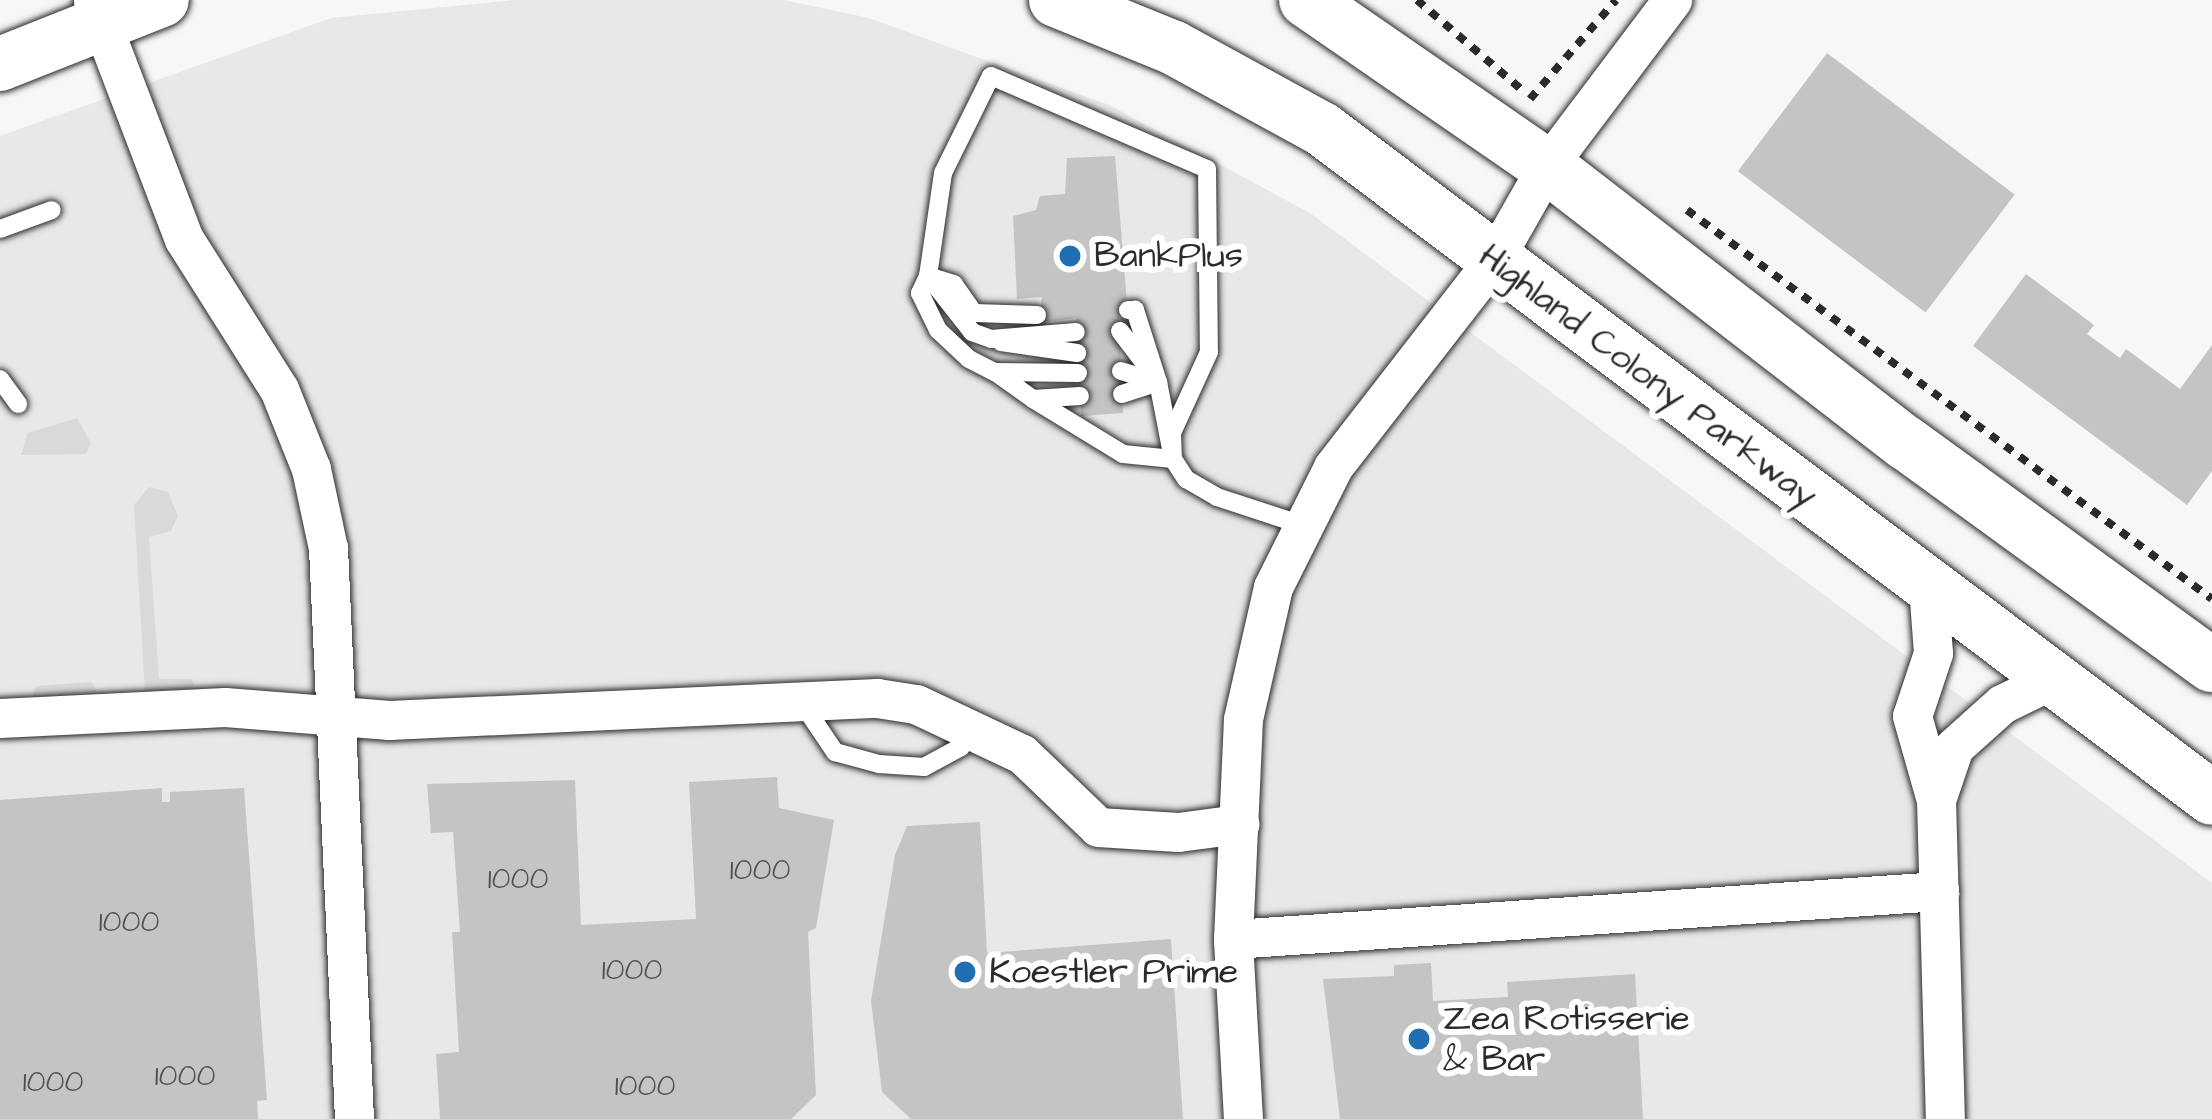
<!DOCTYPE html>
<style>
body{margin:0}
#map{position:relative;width:2212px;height:1119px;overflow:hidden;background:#f7f7f7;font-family:"Architects Daughter",sans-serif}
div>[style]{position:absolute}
.built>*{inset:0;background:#e8e8e8}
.green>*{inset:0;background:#d9d9d9}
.building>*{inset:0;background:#c4c4c4;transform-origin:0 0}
.path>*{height:8px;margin-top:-4px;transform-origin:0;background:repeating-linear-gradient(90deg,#2b2b2b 0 9px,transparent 0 18px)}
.roads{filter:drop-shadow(0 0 3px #2b2b2b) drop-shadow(0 0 3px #2b2b2b)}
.lane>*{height:18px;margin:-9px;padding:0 9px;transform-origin:9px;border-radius:9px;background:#fff}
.street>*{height:39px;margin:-19.5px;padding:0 19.5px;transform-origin:19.5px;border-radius:19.5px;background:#fff}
.secondary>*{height:54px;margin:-27px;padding:0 27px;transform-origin:27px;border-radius:27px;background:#fff}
.dots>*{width:33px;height:33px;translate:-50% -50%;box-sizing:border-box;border:6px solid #fff;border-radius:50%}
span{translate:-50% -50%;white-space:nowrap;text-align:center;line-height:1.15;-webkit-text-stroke:12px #fff;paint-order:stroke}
.number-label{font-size:30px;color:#515151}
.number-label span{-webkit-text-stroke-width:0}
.poi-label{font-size:36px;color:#2b2b2b}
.left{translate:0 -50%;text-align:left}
.street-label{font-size:36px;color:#2b2b2b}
</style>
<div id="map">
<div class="built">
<div style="clip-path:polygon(514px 0,784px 0,869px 18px,1109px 105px,1310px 213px,2212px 883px,2212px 1119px,0 1119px,0 136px,331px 18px)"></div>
</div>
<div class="green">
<div style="clip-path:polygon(77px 418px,91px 443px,86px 454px,21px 455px,28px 433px)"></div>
<div style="clip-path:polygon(149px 487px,168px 492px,178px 516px,171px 531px,149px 537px,159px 679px,192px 679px,196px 692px,145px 693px,134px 505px)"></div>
<div style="clip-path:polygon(92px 682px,101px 701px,31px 701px,36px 686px)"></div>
</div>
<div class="building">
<div style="left:1827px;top:53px;width:235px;height:148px;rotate:37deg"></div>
<div style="clip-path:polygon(1115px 156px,1128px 315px,1119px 316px,1123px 413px,1081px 416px,1076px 318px,1038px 323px,1042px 297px,1017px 299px,1013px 216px,1036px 210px,1040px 196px,1065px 194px,1067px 158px)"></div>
<div style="clip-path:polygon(2026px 274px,2094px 325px,2087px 334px,2120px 358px,2126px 349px,2180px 389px,2212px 345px,2212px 471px,2187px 505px,1973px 346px)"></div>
<div style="clip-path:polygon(777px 777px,779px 808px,834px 820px,816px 928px,808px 932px,816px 1095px,791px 1119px,440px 1119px,436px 1054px,459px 1052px,452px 932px,460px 932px,453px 832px,431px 833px,427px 784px,575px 780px,581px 925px,696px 919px,689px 782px)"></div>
<div style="clip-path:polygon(162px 788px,162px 802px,170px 802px,170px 792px,244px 788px,267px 1100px,257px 1101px,258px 1119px,0 1119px,0 800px)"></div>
<div style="clip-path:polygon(980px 822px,987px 953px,1171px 939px,1183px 1119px,911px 1119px,882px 1092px,871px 1001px,895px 855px,907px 826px)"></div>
<div style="clip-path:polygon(1431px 963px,1433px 1001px,1508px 997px,1507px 982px,1635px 974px,1643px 1119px,1340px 1119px,1323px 979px,1394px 976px,1394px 965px)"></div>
</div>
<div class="path">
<div style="left:1417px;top:0;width:137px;rotate:40.6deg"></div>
<div style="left:1530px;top:99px;width:131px;rotate:-49deg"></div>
<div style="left:1687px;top:210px;width:653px;rotate:36.54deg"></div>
</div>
<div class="roads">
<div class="lane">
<div style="left:0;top:229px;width:55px;rotate:-20.1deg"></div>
<div style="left:928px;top:276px;width:19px;rotate:115deg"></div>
<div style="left:920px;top:293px;width:41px;rotate:64.1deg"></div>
<div style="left:938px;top:330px;width:42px;rotate:43.1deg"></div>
<div style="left:969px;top:359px;width:29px;rotate:27deg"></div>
<div style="left:995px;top:372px;width:83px;rotate:0.7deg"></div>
<div style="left:928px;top:276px;width:71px;rotate:51.8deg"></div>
<div style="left:972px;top:332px;width:20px;rotate:20deg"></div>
<div style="left:991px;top:339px;width:85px;rotate:-4.7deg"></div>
<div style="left:1037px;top:315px;width:63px;rotate:-178.2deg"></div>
<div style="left:974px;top:313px;width:35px;rotate:-125deg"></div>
<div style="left:954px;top:284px;width:27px;rotate:-163deg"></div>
<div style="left:928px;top:276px;width:104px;rotate:-81.7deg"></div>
<div style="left:943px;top:173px;width:108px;rotate:-63.7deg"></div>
<div style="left:991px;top:76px;width:235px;rotate:23.3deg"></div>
<div style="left:1207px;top:169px;width:183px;rotate:89.4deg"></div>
<div style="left:1209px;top:352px;width:89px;rotate:114.6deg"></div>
<div style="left:1172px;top:433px;width:26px;rotate:88deg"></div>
<div style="left:1173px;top:459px;width:24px;rotate:57deg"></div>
<div style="left:1186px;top:479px;width:36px;rotate:30deg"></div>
<div style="left:1217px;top:497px;width:86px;rotate:18.2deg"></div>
<div style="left:1120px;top:331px;width:46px;rotate:52.9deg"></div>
<div style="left:1001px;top:342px;width:77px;rotate:8.2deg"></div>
<div style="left:1121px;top:371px;width:39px;rotate:17deg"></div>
<div style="left:995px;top:372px;width:47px;rotate:35.4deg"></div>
<div style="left:1033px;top:399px;width:47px;rotate:-3.7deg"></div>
<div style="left:0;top:379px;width:31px;rotate:54deg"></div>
<div style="left:1122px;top:394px;width:38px;rotate:-18deg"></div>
<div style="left:1033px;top:399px;width:105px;rotate:31.4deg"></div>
<div style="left:1123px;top:454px;width:50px;rotate:5.7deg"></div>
<div style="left:1173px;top:459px;width:78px;rotate:-101deg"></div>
<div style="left:1158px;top:382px;width:76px;rotate:-107.7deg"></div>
<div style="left:1135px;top:310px;width:7px;rotate:180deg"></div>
<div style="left:800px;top:700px;width:63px;rotate:56.1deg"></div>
<div style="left:835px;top:752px;width:46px;rotate:15.3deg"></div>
<div style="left:879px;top:764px;width:45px;rotate:3.8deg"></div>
<div style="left:924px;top:767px;width:42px;rotate:-28.4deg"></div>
<div style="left:961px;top:747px;width:22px;rotate:-68deg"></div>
</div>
<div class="street">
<div style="left:93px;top:1px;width:255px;rotate:69.1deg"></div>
<div style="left:184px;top:239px;width:178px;rotate:57.7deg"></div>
<div style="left:279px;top:389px;width:86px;rotate:68.2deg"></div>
<div style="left:311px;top:469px;width:81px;rotate:77.9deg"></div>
<div style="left:328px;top:548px;width:572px;rotate:87.39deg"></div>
<div style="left:1928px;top:586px;width:67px;rotate:85.7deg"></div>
<div style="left:1933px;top:653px;width:66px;rotate:108.4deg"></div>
<div style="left:1912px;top:716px;width:87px;rotate:74.1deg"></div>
<div style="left:1936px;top:800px;width:319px;rotate:88.4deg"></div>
<div style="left:0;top:718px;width:225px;rotate:-2.8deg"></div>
<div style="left:225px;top:707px;width:165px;rotate:4.5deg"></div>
<div style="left:389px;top:720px;width:488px;rotate:-2.6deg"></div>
<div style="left:877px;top:698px;width:39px;rotate:9deg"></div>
<div style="left:916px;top:704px;width:117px;rotate:25.3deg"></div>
<div style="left:1022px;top:754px;width:105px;rotate:43.8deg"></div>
<div style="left:1098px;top:827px;width:80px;rotate:3.6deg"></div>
<div style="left:1178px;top:832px;width:62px;rotate:-7.5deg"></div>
<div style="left:1936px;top:800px;width:56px;rotate:-71.2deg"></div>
<div style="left:1954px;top:747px;width:64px;rotate:-41.9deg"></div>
<div style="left:2002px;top:704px;width:55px;rotate:-26.1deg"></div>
<div style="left:1233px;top:939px;width:708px;rotate:-3.89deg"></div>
<div style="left:1243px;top:1119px;width:180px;rotate:-93.2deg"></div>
<div style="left:1233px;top:939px;width:220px;rotate:-87.4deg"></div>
<div style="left:1243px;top:719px;width:135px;rotate:-77.2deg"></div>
<div style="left:1273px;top:587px;width:134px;rotate:-63.4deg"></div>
<div style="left:1333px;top:467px;width:261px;rotate:-52.2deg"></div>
<div style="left:1493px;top:261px;width:109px;rotate:-60.4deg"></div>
<div style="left:1547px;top:166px;width:208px;rotate:-53deg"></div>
</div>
<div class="secondary">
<div style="left:1056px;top:0;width:127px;rotate:22.1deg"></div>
<div style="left:1174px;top:48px;width:169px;rotate:28.7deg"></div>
<div style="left:1322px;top:129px;width:1113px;rotate:36.93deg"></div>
<div style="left:1306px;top:0;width:293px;rotate:34.6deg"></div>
<div style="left:1547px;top:166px;width:453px;rotate:37.7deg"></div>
<div style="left:1906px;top:443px;width:378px;rotate:36deg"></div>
<div style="left:0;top:64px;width:174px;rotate:-21.6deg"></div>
</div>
</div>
<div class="dots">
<div style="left:1070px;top:256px;background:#1f6fb2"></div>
<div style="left:965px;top:972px;background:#1f6fb2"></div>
<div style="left:1419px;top:1039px;background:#1f6fb2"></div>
</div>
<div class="number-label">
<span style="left:760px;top:870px">1000</span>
<span style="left:518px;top:879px">1000</span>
<span style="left:129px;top:922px">1000</span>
<span style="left:632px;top:970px">1000</span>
<span style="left:185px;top:1076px">1000</span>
<span style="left:53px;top:1082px">1000</span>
<span style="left:645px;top:1086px">1000</span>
</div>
<div class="poi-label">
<span class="left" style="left:1094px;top:256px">BankPlus</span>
<span class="left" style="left:989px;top:972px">Koestler Prime</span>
<span class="left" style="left:1443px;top:1039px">Zea Rotisserie<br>&amp; Bar</span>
</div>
<div class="street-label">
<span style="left:1648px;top:376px;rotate:37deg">Highland Colony Parkway</span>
</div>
</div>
